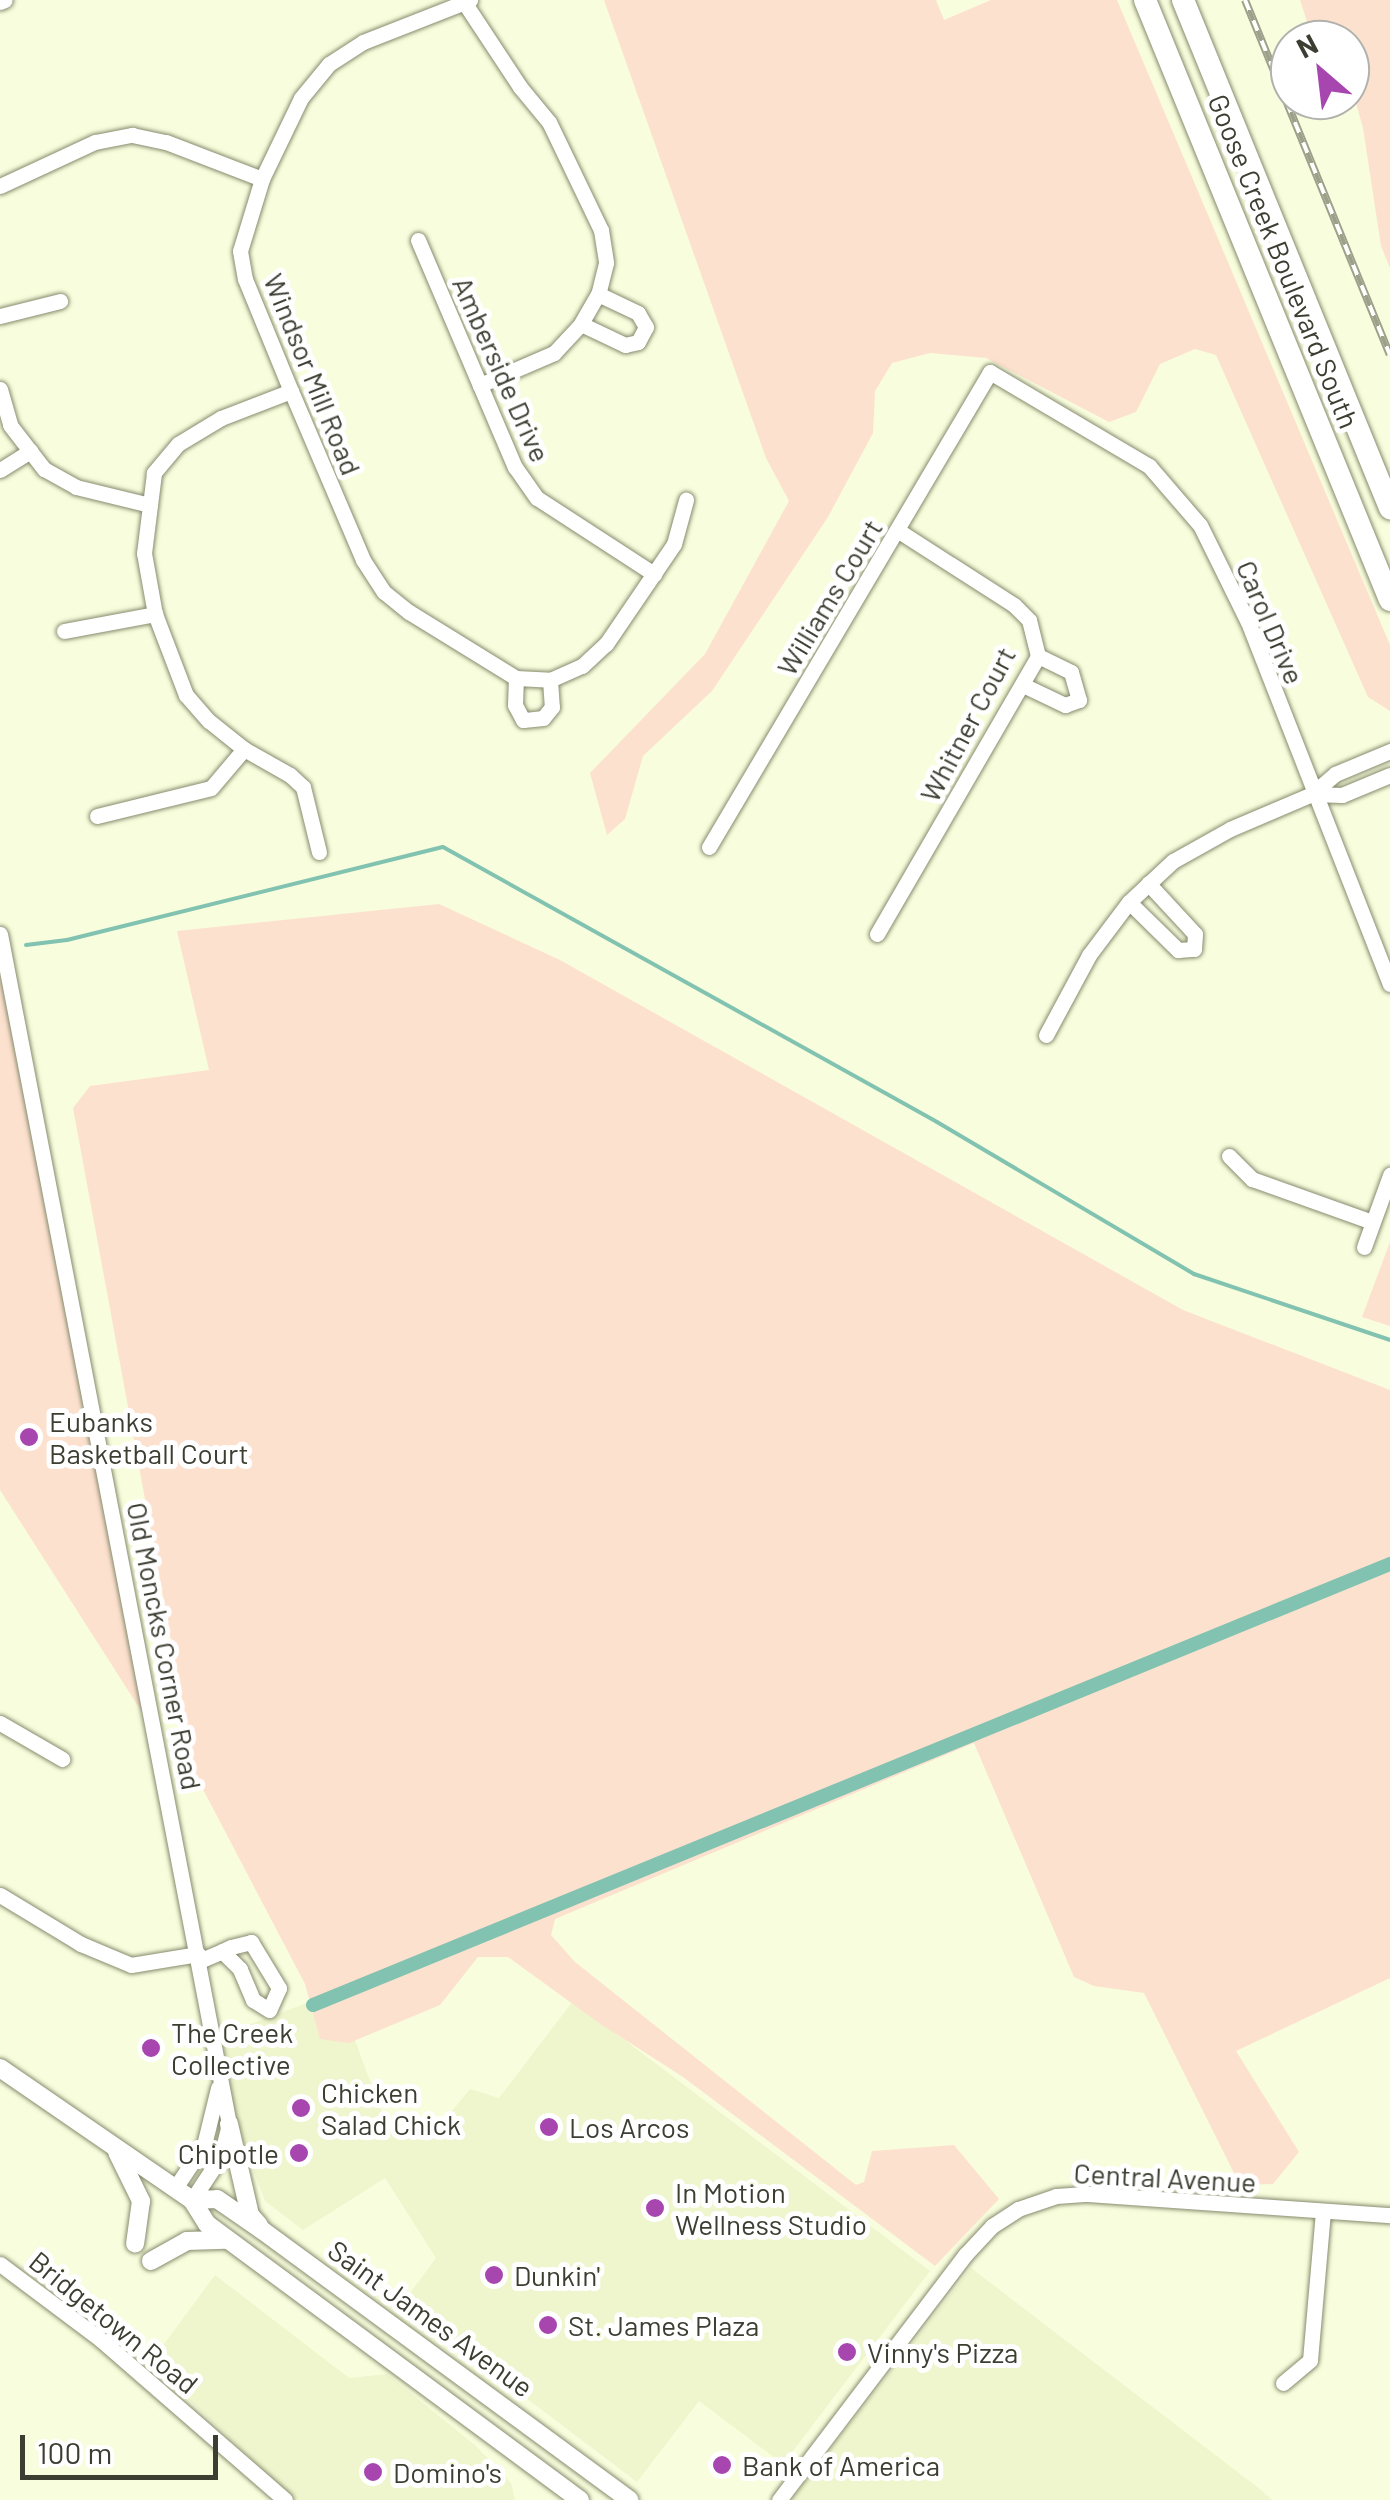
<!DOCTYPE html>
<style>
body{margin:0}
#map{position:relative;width:1390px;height:2500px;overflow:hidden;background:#f8fddd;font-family:Barlow,sans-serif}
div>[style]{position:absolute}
.built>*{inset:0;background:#eff5cd}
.green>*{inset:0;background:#fde1cf}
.stream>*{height:4px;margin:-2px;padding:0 2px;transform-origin:2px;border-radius:2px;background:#81c3b0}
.canal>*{height:14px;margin:-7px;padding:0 7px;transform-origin:7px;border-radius:7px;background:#81c3b0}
.roads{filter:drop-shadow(0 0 2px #878b6e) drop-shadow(0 0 2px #878b6e)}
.minor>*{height:15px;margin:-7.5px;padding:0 7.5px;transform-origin:7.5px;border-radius:7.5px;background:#fff}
.major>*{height:18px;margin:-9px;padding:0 9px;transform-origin:9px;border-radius:9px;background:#fff}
.highway>*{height:22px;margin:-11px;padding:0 11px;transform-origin:11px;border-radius:11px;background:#fff}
.rail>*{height:8px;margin-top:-4px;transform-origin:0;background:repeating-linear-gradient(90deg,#fff 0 11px,#9da08a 0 22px);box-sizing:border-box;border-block:2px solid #9da08a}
.dots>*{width:28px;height:28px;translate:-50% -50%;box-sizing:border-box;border:5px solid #fff;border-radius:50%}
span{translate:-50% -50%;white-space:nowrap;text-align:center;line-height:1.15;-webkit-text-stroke:10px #fff;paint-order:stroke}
.street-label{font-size:28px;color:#3c3e32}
.poi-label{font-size:28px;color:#3c3e32}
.left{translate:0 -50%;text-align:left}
.right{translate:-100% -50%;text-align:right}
.north{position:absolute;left:1270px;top:20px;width:100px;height:100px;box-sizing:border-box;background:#fff;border:2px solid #b1b2ad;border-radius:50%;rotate:332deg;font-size:28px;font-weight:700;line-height:40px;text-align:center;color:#3c3e32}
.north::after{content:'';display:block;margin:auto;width:35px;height:45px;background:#a646ae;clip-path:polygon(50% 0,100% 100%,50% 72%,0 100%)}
.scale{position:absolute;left:20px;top:2435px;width:198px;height:45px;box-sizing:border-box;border:5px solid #3c3e32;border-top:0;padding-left:12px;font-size:30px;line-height:35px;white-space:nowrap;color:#3c3e32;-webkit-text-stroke:8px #fff;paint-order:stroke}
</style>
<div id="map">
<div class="built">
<div style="clip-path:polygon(323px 1997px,347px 2019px,389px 2132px,427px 2141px,470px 2089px,499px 2098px,573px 2001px,930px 2271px,783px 2464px,699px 2401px,637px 2482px,402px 2304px,436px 2258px,385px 2178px,303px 2230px,265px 2201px,205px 2041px)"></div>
<div style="clip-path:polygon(971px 2268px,1261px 2490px,1272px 2500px,791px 2500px)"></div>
<div style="clip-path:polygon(215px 2275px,349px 2378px,387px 2374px,476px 2446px,511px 2483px,515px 2500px,295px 2500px,150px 2363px)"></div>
</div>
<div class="green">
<div style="clip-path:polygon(604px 0,936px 0,944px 20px,991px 0,1117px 0,1390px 645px,1390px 711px,1368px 697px,1216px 355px,1195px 349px,1160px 364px,1136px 412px,1109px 422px,986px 358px,930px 353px,892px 363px,875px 391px,873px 433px,828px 517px,712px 691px,643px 756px,625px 819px,607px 835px,590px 773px,705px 654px,789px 501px,766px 458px)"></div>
<div style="clip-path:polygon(1300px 0,1390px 0,1390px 268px,1381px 246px,1363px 128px,1350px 82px,1350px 40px,1313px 40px)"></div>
<div style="clip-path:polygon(439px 904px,560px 960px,1183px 1310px,1390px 1390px,1390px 1978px,1236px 2051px,1299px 2152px,1273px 2184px,1240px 2185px,1144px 1993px,1094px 1986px,1074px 1977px,974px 1743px,555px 1919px,551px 1935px,575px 1962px,856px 2185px,864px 2182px,872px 2151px,954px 2145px,999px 2199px,935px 2266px,683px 2077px,599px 2023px,508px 1957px,478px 1957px,440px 2005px,349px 2043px,320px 2039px,305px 1984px,196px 1776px,73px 1108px,90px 1086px,209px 1070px,177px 931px)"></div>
<div style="clip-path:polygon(0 974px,147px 1720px,0 1490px)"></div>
<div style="clip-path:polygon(1390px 1242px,1390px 1326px,1362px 1317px)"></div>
</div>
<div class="stream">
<div style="left:26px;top:945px;width:41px;rotate:-7deg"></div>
<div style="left:67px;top:940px;width:387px;rotate:-13.9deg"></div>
<div style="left:443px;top:847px;width:565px;rotate:29.1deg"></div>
<div style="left:937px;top:1122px;width:299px;rotate:30.6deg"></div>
<div style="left:1194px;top:1274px;width:207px;rotate:18.6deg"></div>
</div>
<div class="canal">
<div style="left:313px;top:2005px;width:1164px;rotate:-22.27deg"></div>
</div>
<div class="roads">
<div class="minor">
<div style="left:470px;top:0;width:115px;rotate:158.6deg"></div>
<div style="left:363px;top:42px;width:40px;rotate:147.1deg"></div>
<div style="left:329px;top:64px;width:44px;rotate:129.5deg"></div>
<div style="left:301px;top:98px;width:90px;rotate:115.7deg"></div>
<div style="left:262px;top:179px;width:75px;rotate:107deg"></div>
<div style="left:240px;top:251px;width:28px;rotate:80deg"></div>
<div style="left:245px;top:279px;width:121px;rotate:67.7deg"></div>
<div style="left:291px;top:391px;width:184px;rotate:66.9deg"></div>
<div style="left:363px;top:560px;width:38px;rotate:57deg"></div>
<div style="left:384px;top:592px;width:32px;rotate:39deg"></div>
<div style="left:409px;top:612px;width:126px;rotate:31.7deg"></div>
<div style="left:0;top:2px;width:5px;rotate:-22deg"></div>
<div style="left:464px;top:2px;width:102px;rotate:56.6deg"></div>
<div style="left:520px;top:87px;width:45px;rotate:50.4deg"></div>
<div style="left:549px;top:122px;width:120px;rotate:64.3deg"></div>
<div style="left:601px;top:230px;width:33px;rotate:81deg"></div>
<div style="left:606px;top:263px;width:32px;rotate:104deg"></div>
<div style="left:598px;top:294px;width:34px;rotate:120deg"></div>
<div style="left:581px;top:324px;width:40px;rotate:133deg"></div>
<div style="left:554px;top:353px;width:81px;rotate:156.6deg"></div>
<div style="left:0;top:186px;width:105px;rotate:-24.9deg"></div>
<div style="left:95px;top:142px;width:38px;rotate:-11deg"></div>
<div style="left:132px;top:135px;width:35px;rotate:12deg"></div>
<div style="left:166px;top:142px;width:103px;rotate:21.1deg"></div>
<div style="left:418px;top:240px;width:247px;rotate:66.9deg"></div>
<div style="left:515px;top:467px;width:38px;rotate:55deg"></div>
<div style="left:537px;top:498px;width:140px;rotate:33deg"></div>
<div style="left:0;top:316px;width:62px;rotate:-14deg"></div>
<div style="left:581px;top:324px;width:49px;rotate:25.5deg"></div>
<div style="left:625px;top:345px;width:13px;rotate:-13deg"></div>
<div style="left:638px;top:342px;width:17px;rotate:-62deg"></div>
<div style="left:646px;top:327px;width:16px;rotate:-120deg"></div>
<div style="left:638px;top:313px;width:44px;rotate:-154.6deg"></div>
<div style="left:0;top:389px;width:37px;rotate:74deg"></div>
<div style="left:10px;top:425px;width:56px;rotate:52.3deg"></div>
<div style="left:44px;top:469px;width:37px;rotate:29deg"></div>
<div style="left:76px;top:487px;width:76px;rotate:13.7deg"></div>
<div style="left:291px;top:391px;width:75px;rotate:158.9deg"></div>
<div style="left:221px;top:418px;width:50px;rotate:148.8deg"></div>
<div style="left:178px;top:444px;width:38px;rotate:130deg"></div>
<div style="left:154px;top:473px;width:81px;rotate:97.1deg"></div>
<div style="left:144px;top:553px;width:62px;rotate:79.8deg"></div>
<div style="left:155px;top:614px;width:87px;rotate:69.1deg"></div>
<div style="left:186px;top:695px;width:35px;rotate:49deg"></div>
<div style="left:209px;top:721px;width:45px;rotate:38.7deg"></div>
<div style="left:244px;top:749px;width:53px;rotate:29.5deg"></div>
<div style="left:290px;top:775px;width:18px;rotate:43deg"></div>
<div style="left:303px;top:787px;width:67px;rotate:76.2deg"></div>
<div style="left:0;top:470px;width:36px;rotate:-32deg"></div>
<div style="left:64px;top:631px;width:93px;rotate:-10.6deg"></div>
<div style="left:550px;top:680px;width:27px;rotate:86deg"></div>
<div style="left:552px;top:707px;width:14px;rotate:129deg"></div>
<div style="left:543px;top:718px;width:20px;rotate:174deg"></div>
<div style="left:523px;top:720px;width:17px;rotate:-118deg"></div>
<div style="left:515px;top:705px;width:27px;rotate:-88deg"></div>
<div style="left:516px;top:678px;width:34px;rotate:3deg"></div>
<div style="left:550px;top:680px;width:35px;rotate:-24deg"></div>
<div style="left:582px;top:666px;width:33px;rotate:-43deg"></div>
<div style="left:606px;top:644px;width:121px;rotate:-55.8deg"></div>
<div style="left:674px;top:544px;width:46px;rotate:-74.7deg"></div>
<div style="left:1023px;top:685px;width:47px;rotate:25.5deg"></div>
<div style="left:1065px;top:705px;width:15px;rotate:-20deg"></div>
<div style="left:1079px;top:700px;width:29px;rotate:-106deg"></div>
<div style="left:1071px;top:672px;width:37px;rotate:-154deg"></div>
<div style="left:1312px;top:794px;width:30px;rotate:2deg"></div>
<div style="left:1342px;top:795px;width:52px;rotate:-22.6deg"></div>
<div style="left:97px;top:816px;width:117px;rotate:-13.8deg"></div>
<div style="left:211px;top:788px;width:51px;rotate:-49.8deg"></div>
<div style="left:709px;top:847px;width:552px;rotate:-59.39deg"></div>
<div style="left:990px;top:372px;width:185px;rotate:30.6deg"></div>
<div style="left:1149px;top:466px;width:78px;rotate:49.2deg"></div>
<div style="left:1200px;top:525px;width:108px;rotate:63.7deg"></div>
<div style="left:1248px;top:622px;width:389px;rotate:68.6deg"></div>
<div style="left:1129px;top:902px;width:69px;rotate:44.4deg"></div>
<div style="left:1178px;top:950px;width:16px;rotate:-4deg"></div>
<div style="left:1194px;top:949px;width:15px;rotate:-86deg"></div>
<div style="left:1195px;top:934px;width:69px;rotate:-132.7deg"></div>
<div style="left:0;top:934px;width:1212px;rotate:79.11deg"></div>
<div style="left:229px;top:2124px;width:33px;rotate:104deg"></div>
<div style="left:221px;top:2156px;width:53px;rotate:123.4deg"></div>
<div style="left:877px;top:934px;width:321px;rotate:-59.9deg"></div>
<div style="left:1038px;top:656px;width:37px;rotate:-104deg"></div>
<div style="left:1029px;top:620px;width:21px;rotate:-135deg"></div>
<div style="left:1014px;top:605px;width:139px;rotate:-147.3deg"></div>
<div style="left:1046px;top:1035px;width:91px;rotate:-61.7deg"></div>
<div style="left:1089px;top:955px;width:66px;rotate:-53deg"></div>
<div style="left:1129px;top:902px;width:60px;rotate:-43deg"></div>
<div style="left:1173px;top:861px;width:65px;rotate:-29.3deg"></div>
<div style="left:1230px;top:829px;width:89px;rotate:-23.1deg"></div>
<div style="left:1312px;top:794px;width:30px;rotate:-41deg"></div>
<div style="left:1335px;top:774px;width:60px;rotate:-22.7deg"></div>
<div style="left:1229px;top:1156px;width:33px;rotate:45deg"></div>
<div style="left:1252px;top:1179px;width:127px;rotate:19.7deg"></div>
<div style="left:1364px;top:1247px;width:77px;rotate:-70.1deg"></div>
<div style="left:0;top:1723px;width:72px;rotate:30.1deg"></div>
<div style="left:0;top:1895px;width:95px;rotate:31.2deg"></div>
<div style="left:81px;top:1944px;width:54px;rotate:22.8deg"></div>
<div style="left:131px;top:1965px;width:68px;rotate:-9.3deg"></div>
<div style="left:199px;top:1961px;width:25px;rotate:-23deg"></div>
<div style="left:222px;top:1951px;width:10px;rotate:-24deg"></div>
<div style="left:231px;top:1947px;width:21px;rotate:-14deg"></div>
<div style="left:251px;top:1942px;width:54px;rotate:58.7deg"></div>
<div style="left:279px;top:1988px;width:24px;rotate:114deg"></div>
<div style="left:269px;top:2010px;width:19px;rotate:-148deg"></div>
<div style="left:253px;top:2000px;width:34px;rotate:-113deg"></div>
<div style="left:240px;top:1969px;width:25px;rotate:-135deg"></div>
<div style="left:175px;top:2188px;width:52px;rotate:-56deg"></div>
<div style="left:204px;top:2145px;width:59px;rotate:-76.2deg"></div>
<div style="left:0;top:2264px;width:125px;rotate:36.9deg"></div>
<div style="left:100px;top:2339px;width:245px;rotate:41deg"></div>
<div style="left:1283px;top:2383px;width:35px;rotate:-40deg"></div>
<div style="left:1310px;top:2360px;width:149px;rotate:-85deg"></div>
<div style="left:779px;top:2500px;width:308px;rotate:-52.8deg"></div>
<div style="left:965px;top:2255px;width:40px;rotate:-47deg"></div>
<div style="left:992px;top:2226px;width:31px;rotate:-33deg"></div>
<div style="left:1018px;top:2209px;width:40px;rotate:-18.9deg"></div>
<div style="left:1056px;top:2196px;width:32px;rotate:-4deg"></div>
<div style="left:1088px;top:2194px;width:303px;rotate:4deg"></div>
</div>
<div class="major">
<div style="left:0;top:2068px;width:233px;rotate:34.5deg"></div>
<div style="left:192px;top:2200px;width:28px;rotate:58deg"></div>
<div style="left:207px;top:2224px;width:464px;rotate:36.5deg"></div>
<div style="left:229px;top:2124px;width:93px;rotate:77deg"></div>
<div style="left:250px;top:2215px;width:13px;rotate:48deg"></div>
<div style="left:117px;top:2152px;width:55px;rotate:63.9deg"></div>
<div style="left:141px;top:2201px;width:43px;rotate:97.9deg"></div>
<div style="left:192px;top:2200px;width:25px;rotate:-2deg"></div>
<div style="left:217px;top:2199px;width:55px;rotate:34.6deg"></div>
<div style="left:262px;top:2230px;width:456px;rotate:36.3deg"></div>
<div style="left:151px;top:2261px;width:41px;rotate:-29.1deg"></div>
<div style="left:187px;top:2241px;width:38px;rotate:-2deg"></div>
</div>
<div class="highway">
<div style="left:1145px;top:0;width:648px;rotate:67.79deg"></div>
<div style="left:1183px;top:0;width:549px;rotate:67.83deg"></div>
</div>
</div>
<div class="rail">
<div style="left:1245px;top:0;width:383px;rotate:67.8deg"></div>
</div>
<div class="dots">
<div style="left:29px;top:1437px;background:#a646ae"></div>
<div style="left:151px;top:2048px;background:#a646ae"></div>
<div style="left:301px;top:2108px;background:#a646ae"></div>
<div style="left:549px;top:2127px;background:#a646ae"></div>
<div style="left:299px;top:2153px;background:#a646ae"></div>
<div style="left:655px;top:2208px;background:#a646ae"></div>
<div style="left:494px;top:2275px;background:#a646ae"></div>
<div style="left:548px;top:2325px;background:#a646ae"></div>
<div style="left:847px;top:2352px;background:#a646ae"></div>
<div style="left:722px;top:2465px;background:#a646ae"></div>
<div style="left:373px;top:2472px;background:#a646ae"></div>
</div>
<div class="street-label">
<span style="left:1284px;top:261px;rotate:68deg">Goose Creek Boulevard South</span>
<span style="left:502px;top:369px;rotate:66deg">Amberside Drive</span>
<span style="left:313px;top:374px;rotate:68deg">Windsor Mill Road</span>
<span style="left:829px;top:597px;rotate:-59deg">Williams Court</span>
<span style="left:1271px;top:622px;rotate:67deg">Carol Drive</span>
<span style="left:967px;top:724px;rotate:-62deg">Whitner Court</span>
<span style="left:165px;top:1646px;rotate:79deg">Old Moncks Corner Road</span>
<span style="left:1165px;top:2177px;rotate:3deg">Central Avenue</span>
<span style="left:431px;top:2318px;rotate:36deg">Saint James Avenue</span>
<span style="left:114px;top:2322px;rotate:39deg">Bridgetown Road</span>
</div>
<div class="poi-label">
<span class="left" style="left:49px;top:1437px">Eubanks<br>Basketball Court</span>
<span class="left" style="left:171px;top:2048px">The Creek<br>Collective</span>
<span class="left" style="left:321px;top:2108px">Chicken<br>Salad Chick</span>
<span class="left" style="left:569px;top:2127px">Los Arcos</span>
<span class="right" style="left:279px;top:2153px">Chipotle</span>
<span class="left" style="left:675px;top:2208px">In Motion<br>Wellness Studio</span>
<span class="left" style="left:514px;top:2275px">Dunkin'</span>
<span class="left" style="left:568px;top:2325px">St. James Plaza</span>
<span class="left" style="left:867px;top:2352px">Vinny's Pizza</span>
<span class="left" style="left:742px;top:2465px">Bank of America</span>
<span class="left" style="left:393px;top:2472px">Domino's</span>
</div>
<div class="north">N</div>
<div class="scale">100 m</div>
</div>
